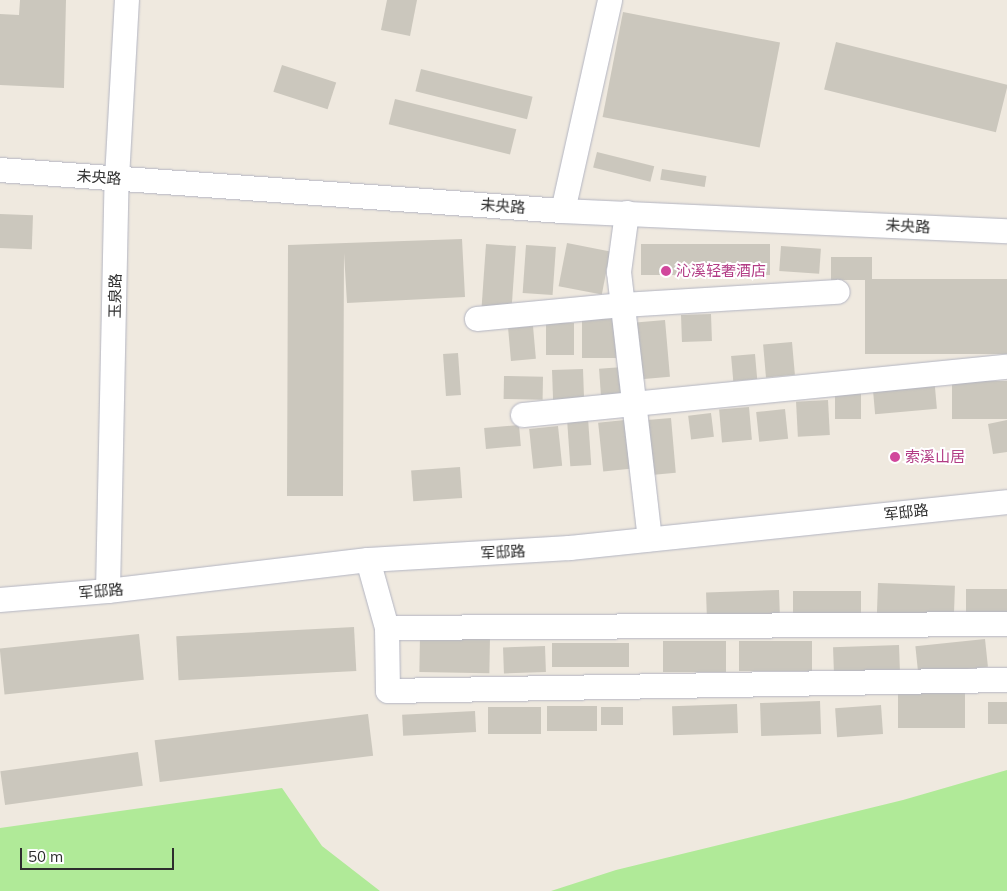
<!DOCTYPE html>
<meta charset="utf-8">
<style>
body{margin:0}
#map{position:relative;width:1007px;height:891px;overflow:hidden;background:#efe9df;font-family:Mulish,"Noto Sans SC",sans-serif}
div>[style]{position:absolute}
.green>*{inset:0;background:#b0ea98}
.building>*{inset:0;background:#cbc7bd;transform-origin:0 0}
.roads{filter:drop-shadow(0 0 1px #b3b5c2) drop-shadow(0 0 1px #b3b5c2)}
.minor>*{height:24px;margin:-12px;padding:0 12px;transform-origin:12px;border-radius:12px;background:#fff}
.dots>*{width:14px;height:14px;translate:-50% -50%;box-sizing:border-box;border:2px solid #fff;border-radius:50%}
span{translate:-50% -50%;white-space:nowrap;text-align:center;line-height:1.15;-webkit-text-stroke:4px #fff;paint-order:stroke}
.street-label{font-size:15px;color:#2d2d2d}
.hotel-label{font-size:15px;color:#b23c85}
.left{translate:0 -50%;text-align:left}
.scale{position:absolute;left:20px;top:848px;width:154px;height:22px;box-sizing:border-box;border:2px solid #2d2d2d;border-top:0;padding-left:6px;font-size:15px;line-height:18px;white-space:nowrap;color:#2d2d2d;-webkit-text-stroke:4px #fff;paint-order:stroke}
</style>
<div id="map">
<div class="green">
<div style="clip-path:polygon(1007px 770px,1007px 891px,551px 891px,616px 870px,903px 800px)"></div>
<div style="clip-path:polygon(282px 788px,322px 846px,380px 891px,0 891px,0 828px)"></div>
</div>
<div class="building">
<div style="clip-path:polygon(20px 0,66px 0,64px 88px,0 85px,0 14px,19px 15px)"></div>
<div style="clip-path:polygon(387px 0,417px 0,410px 36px,381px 30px)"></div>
<div style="left:623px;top:12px;width:160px;height:107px;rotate:11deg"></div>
<div style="left:836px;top:42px;width:177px;height:49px;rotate:14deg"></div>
<div style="left:282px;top:65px;width:57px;height:28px;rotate:18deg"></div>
<div style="left:421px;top:69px;width:115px;height:23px;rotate:14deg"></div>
<div style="left:395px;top:99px;width:125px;height:26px;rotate:14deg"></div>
<div style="left:597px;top:152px;width:59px;height:16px;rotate:14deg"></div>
<div style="left:662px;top:169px;width:45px;height:11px;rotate:9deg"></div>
<div style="left:0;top:214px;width:33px;height:34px;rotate:2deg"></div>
<div style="clip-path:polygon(462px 239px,465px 297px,347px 303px,344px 253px,343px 496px,287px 496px,288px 245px)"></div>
<div style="left:567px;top:243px;width:44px;height:44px;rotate:11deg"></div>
<div style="left:486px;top:244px;width:30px;height:64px;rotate:4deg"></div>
<div style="left:770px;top:244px;width:31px;height:129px;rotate:90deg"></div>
<div style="left:526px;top:245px;width:30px;height:48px;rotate:4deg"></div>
<div style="left:781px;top:246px;width:40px;height:25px;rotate:4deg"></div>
<div style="left:831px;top:257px;width:41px;height:23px"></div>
<div style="left:1007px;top:279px;width:75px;height:142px;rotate:90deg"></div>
<div style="left:711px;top:314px;width:27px;height:30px;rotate:88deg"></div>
<div style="left:582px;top:319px;width:34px;height:39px"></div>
<div style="left:665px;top:320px;width:57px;height:32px;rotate:85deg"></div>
<div style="left:546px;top:323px;width:28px;height:32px"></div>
<div style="left:533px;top:326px;width:33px;height:25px;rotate:85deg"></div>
<div style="left:792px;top:342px;width:33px;height:29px;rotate:85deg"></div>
<div style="left:458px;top:353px;width:42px;height:15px;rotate:86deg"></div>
<div style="left:755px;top:354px;width:25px;height:24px;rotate:85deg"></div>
<div style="left:623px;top:367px;width:28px;height:24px;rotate:86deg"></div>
<div style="left:583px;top:369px;width:30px;height:31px;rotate:88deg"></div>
<div style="left:504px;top:376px;width:39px;height:23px;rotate:1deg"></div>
<div style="left:934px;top:376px;width:33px;height:62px;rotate:85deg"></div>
<div style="left:1007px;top:381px;width:38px;height:55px;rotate:90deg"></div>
<div style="left:861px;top:392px;width:27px;height:26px;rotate:90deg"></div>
<div style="left:828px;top:400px;width:35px;height:32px;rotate:87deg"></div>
<div style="left:749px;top:407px;width:33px;height:30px;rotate:85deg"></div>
<div style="left:785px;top:409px;width:30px;height:29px;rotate:84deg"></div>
<div style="left:711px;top:413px;width:24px;height:23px;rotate:83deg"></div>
<div style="left:588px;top:418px;width:47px;height:21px;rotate:86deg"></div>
<div style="left:671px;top:418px;width:55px;height:27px;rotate:85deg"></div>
<div style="left:625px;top:420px;width:49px;height:27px;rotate:84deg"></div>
<div style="clip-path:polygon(1007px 420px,1007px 452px,993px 454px,988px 424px)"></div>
<div style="left:519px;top:425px;width:21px;height:35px;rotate:85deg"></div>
<div style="left:558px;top:426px;width:40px;height:29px;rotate:84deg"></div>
<div style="left:460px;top:467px;width:31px;height:49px;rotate:86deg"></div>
<div style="left:878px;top:583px;width:77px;height:31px;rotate:2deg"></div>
<div style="left:966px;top:589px;width:41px;height:26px"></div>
<div style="left:779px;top:590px;width:24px;height:73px;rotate:88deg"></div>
<div style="left:861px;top:591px;width:27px;height:68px;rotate:90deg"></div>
<div style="left:354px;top:627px;width:44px;height:178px;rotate:87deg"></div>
<div style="left:139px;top:634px;width:46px;height:140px;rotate:84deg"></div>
<div style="left:420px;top:636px;width:70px;height:36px;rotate:1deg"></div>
<div style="left:985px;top:639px;width:28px;height:70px;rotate:84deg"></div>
<div style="left:726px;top:641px;width:31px;height:63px;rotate:90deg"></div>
<div style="left:812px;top:641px;width:30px;height:73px;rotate:90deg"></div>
<div style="left:629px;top:643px;width:24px;height:77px;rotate:90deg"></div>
<div style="left:899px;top:645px;width:31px;height:66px;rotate:88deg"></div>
<div style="left:545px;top:646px;width:26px;height:42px;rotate:88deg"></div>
<div style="left:965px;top:693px;width:35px;height:67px;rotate:90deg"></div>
<div style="left:820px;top:701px;width:33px;height:60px;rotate:88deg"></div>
<div style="left:1007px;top:702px;width:22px;height:19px;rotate:90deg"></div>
<div style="left:737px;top:704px;width:29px;height:65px;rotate:88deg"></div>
<div style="left:881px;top:705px;width:29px;height:46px;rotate:86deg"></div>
<div style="left:597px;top:706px;width:25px;height:50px;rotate:90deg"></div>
<div style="left:488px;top:707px;width:53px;height:27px"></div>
<div style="left:601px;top:707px;width:22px;height:18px"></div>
<div style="left:475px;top:711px;width:21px;height:73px;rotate:87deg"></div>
<div style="left:368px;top:714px;width:42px;height:215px;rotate:83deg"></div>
<div style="left:138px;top:752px;width:34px;height:139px;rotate:82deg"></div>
</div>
<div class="roads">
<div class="minor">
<div style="left:0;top:170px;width:564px;rotate:4.17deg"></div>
<div style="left:563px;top:211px;width:444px;rotate:2.6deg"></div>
<div style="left:563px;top:211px;width:216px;rotate:-77.4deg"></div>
<div style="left:627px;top:213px;width:60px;rotate:97.7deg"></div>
<div style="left:619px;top:272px;width:269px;rotate:83.4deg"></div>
<div style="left:477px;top:319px;width:147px;rotate:-5.5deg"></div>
<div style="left:623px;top:305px;width:215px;rotate:-3.5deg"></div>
<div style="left:523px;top:415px;width:486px;rotate:-5.7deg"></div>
<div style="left:368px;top:560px;width:71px;rotate:74.4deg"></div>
<div style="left:387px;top:628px;width:63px;rotate:89.1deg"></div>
<div style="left:388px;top:691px;width:619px;rotate:-1.02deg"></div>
<div style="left:108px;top:591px;width:413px;rotate:-88.8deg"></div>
<div style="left:117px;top:178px;width:178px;rotate:-86.8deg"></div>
<div style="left:0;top:600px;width:108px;rotate:-4.8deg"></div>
<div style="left:108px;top:591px;width:262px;rotate:-6.8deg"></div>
<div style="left:368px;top:560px;width:202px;rotate:-3.4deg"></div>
<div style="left:570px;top:548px;width:439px;rotate:-6deg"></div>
<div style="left:387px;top:628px;width:620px;rotate:-0.37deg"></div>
</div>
</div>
<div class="dots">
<div style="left:666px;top:271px;background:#d1479c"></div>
<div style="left:895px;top:457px;background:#d1479c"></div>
</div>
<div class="street-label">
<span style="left:99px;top:177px;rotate:4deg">未央路</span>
<span style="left:503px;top:206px;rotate:4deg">未央路</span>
<span style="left:908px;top:226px;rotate:3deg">未央路</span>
<span style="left:115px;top:296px;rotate:-89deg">玉泉路</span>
<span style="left:906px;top:512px;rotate:-6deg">军邸路</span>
<span style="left:503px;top:552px;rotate:-3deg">军邸路</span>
<span style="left:101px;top:591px;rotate:-5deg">军邸路</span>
</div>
<div class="hotel-label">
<span class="left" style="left:676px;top:271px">沁溪轻奢酒店</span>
<span class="left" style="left:905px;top:457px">索溪山居</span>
</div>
<div class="scale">50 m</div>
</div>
